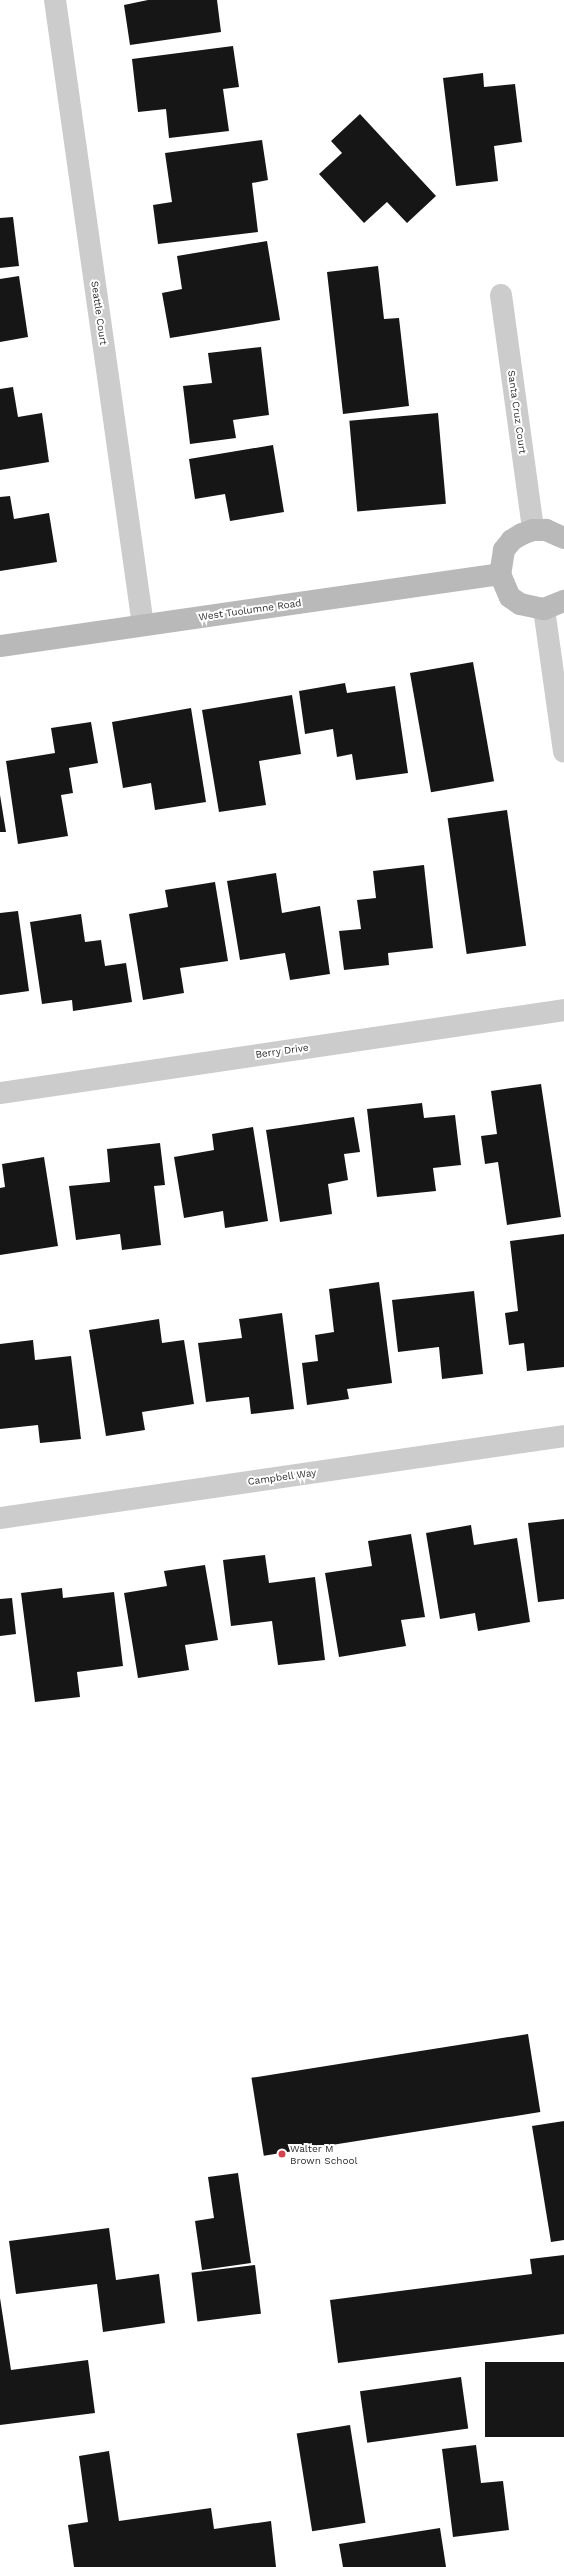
<!DOCTYPE html>
<style>
body{margin:0}
#map{position:relative;width:564px;height:2567px;overflow:hidden;background:#fff;font-family:"Work Sans",sans-serif}
div>[style]{position:absolute}
.building>*{inset:0;background:#161616;transform-origin:0 0}
.street>*{height:22px;margin:-11px;padding:0 11px;transform-origin:11px;border-radius:11px;background:#ccc}
.secondary>*{height:22px;margin:-11px;padding:0 11px;transform-origin:11px;border-radius:11px;background:#b9b9b9}
.dots>*{width:11px;height:11px;translate:-50% -50%;box-sizing:border-box;border:2px solid #fff;border-radius:50%}
span{translate:-50% -50%;white-space:nowrap;text-align:center;line-height:1.15;-webkit-text-stroke:4px #fff;paint-order:stroke}
.street-label{font-size:10px;color:#2f2f2f}
.poi-label{font-size:10px;color:#2f2f2f}
.left{translate:0 -50%;text-align:left}
</style>
<div id="map">
<div class="building">
<div style="clip-path:polygon(148px 0,217px 0,221px 32px,130px 45px,124px 5px)"></div>
<div style="clip-path:polygon(233px 46px,239px 87px,223px 89px,229px 131px,169px 138px,166px 109px,138px 112px,132px 59px)"></div>
<div style="clip-path:polygon(483px 73px,484px 87px,515px 84px,522px 142px,494px 146px,498px 181px,456px 186px,443px 78px)"></div>
<div style="clip-path:polygon(360px 114px,436px 196px,407px 223px,387px 202px,364px 223px,319px 174px,342px 153px,331px 141px)"></div>
<div style="clip-path:polygon(262px 140px,268px 180px,252px 183px,258px 232px,158px 244px,153px 205px,172px 202px,165px 153px)"></div>
<div style="clip-path:polygon(13px 217px,19px 266px,0 268px,0 218px)"></div>
<div style="clip-path:polygon(267px 241px,280px 320px,170px 338px,162px 293px,182px 289px,177px 256px)"></div>
<div style="clip-path:polygon(378px 266px,384px 319px,399px 318px,409px 406px,343px 414px,327px 272px)"></div>
<div style="clip-path:polygon(19px 276px,28px 337px,0 342px,0 279px)"></div>
<div style="clip-path:polygon(261px 347px,269px 415px,233px 420px,236px 438px,190px 444px,183px 386px,212px 383px,208px 353px)"></div>
<div style="clip-path:polygon(13px 387px,18px 417px,42px 413px,49px 462px,0 470px,0 389px)"></div>
<div style="left:438px;top:413px;width:91px;height:89px;rotate:85deg"></div>
<div style="clip-path:polygon(273px 445px,284px 512px,230px 521px,225px 494px,195px 499px,189px 459px)"></div>
<div style="clip-path:polygon(10px 496px,14px 519px,49px 513px,57px 562px,0 571px,0 497px)"></div>
<div style="left:473px;top:662px;width:121px;height:64px;rotate:80deg"></div>
<div style="clip-path:polygon(345px 683px,347px 693px,395px 686px,408px 773px,356px 780px,352px 754px,337px 757px,333px 729px,305px 734px,299px 691px)"></div>
<div style="clip-path:polygon(292px 695px,301px 754px,259px 761px,266px 805px,219px 812px,202px 710px)"></div>
<div style="clip-path:polygon(191px 708px,206px 802px,155px 810px,151px 783px,123px 788px,112px 722px)"></div>
<div style="clip-path:polygon(91px 722px,98px 763px,69px 768px,73px 793px,61px 795px,68px 836px,18px 844px,6px 761px,55px 753px,51px 728px)"></div>
<div style="clip-path:polygon(0 795px,6px 832px,0 832px)"></div>
<div style="left:507px;top:810px;width:137px;height:60px;rotate:82deg"></div>
<div style="clip-path:polygon(424px 865px,433px 948px,388px 953px,389px 965px,344px 970px,339px 931px,361px 929px,357px 900px,376px 898px,373px 871px)"></div>
<div style="clip-path:polygon(276px 873px,282px 913px,320px 906px,330px 974px,290px 980px,285px 953px,240px 960px,227px 881px)"></div>
<div style="clip-path:polygon(215px 882px,228px 961px,180px 968px,184px 993px,143px 1000px,129px 914px,168px 907px,165px 890px)"></div>
<div style="clip-path:polygon(18px 911px,29px 991px,0 995px,0 913px)"></div>
<div style="clip-path:polygon(81px 914px,85px 942px,101px 940px,105px 966px,126px 963px,132px 1002px,73px 1011px,72px 1000px,42px 1004px,30px 922px)"></div>
<div style="clip-path:polygon(541px 1084px,561px 1217px,507px 1225px,498px 1162px,485px 1164px,481px 1136px,497px 1134px,491px 1091px)"></div>
<div style="clip-path:polygon(422px 1103px,424px 1118px,455px 1115px,461px 1165px,433px 1168px,436px 1191px,377px 1197px,367px 1109px)"></div>
<div style="clip-path:polygon(354px 1117px,360px 1152px,344px 1154px,348px 1180px,328px 1184px,332px 1214px,280px 1222px,266px 1130px)"></div>
<div style="clip-path:polygon(253px 1127px,268px 1221px,225px 1228px,223px 1211px,184px 1218px,174px 1157px,214px 1150px,212px 1134px)"></div>
<div style="clip-path:polygon(160px 1143px,165px 1185px,154px 1186px,161px 1245px,122px 1250px,120px 1234px,76px 1240px,69px 1186px,110px 1182px,107px 1149px)"></div>
<div style="clip-path:polygon(44px 1157px,58px 1246px,0 1255px,0 1188px,5px 1187px,2px 1164px)"></div>
<div style="clip-path:polygon(564px 1234px,564px 1367px,527px 1371px,524px 1343px,509px 1345px,505px 1313px,518px 1311px,510px 1241px)"></div>
<div style="clip-path:polygon(379px 1282px,392px 1383px,347px 1389px,349px 1399px,307px 1405px,302px 1363px,318px 1361px,315px 1335px,334px 1332px,329px 1289px)"></div>
<div style="clip-path:polygon(474px 1291px,483px 1374px,442px 1379px,439px 1347px,398px 1352px,392px 1300px)"></div>
<div style="clip-path:polygon(282px 1313px,294px 1409px,251px 1414px,249px 1397px,206px 1402px,198px 1343px,242px 1338px,239px 1319px)"></div>
<div style="clip-path:polygon(159px 1319px,162px 1343px,184px 1340px,194px 1404px,142px 1412px,145px 1430px,106px 1436px,89px 1330px)"></div>
<div style="clip-path:polygon(33px 1340px,35px 1360px,71px 1356px,81px 1439px,40px 1443px,38px 1425px,0 1429px,0 1344px)"></div>
<div style="clip-path:polygon(564px 1519px,564px 1599px,538px 1602px,528px 1523px)"></div>
<div style="clip-path:polygon(471px 1525px,474px 1545px,517px 1538px,530px 1622px,478px 1631px,475px 1613px,440px 1619px,426px 1533px)"></div>
<div style="clip-path:polygon(411px 1534px,425px 1617px,401px 1620px,406px 1646px,339px 1657px,325px 1573px,372px 1566px,368px 1541px)"></div>
<div style="clip-path:polygon(265px 1555px,269px 1583px,315px 1577px,325px 1660px,278px 1665px,272px 1621px,231px 1626px,223px 1560px)"></div>
<div style="clip-path:polygon(205px 1565px,218px 1640px,185px 1645px,189px 1670px,138px 1678px,124px 1593px,167px 1586px,164px 1571px)"></div>
<div style="clip-path:polygon(62px 1588px,63px 1598px,114px 1592px,123px 1666px,77px 1672px,80px 1697px,35px 1702px,21px 1593px)"></div>
<div style="clip-path:polygon(12px 1598px,16px 1634px,0 1636px,0 1599px)"></div>
<div style="left:528px;top:2034px;width:79px;height:280px;rotate:81deg"></div>
<div style="clip-path:polygon(564px 2121px,564px 2240px,551px 2242px,532px 2126px)"></div>
<div style="clip-path:polygon(238px 2173px,251px 2263px,202px 2270px,195px 2221px,214px 2218px,208px 2177px)"></div>
<div style="clip-path:polygon(109px 2228px,116px 2280px,159px 2274px,165px 2323px,103px 2332px,97px 2284px,16px 2294px,9px 2241px)"></div>
<div style="clip-path:polygon(564px 2255px,564px 2334px,338px 2363px,330px 2300px,532px 2274px,530px 2259px)"></div>
<div style="left:255px;top:2265px;width:49px;height:64px;rotate:83deg"></div>
<div style="clip-path:polygon(0 2298px,11px 2370px,88px 2360px,95px 2413px,0 2425px)"></div>
<div style="left:564px;top:2362px;width:75px;height:79px;rotate:90deg"></div>
<div style="left:461px;top:2377px;width:52px;height:102px;rotate:82deg"></div>
<div style="left:350px;top:2425px;width:99px;height:54px;rotate:81deg"></div>
<div style="clip-path:polygon(476px 2445px,481px 2483px,503px 2481px,509px 2530px,453px 2537px,442px 2449px)"></div>
<div style="clip-path:polygon(109px 2451px,119px 2521px,211px 2508px,214px 2529px,271px 2521px,276px 2567px,74px 2567px,68px 2525px,88px 2522px,79px 2456px)"></div>
<div style="clip-path:polygon(440px 2528px,446px 2567px,343px 2567px,339px 2544px)"></div>
</div>
<div class="street">
<div style="left:55px;top:0;width:631px;rotate:81.99deg"></div>
<div style="left:501px;top:295px;width:237px;rotate:82.2deg"></div>
<div style="left:544px;top:609px;width:144px;rotate:82deg"></div>
<div style="left:0;top:1093px;width:570px;rotate:-8.37deg"></div>
<div style="left:0;top:1518px;width:570px;rotate:-8.27deg"></div>
</div>
<div class="secondary">
<div style="left:564px;top:538px;width:20px;rotate:-156deg"></div>
<div style="left:546px;top:530px;width:13px;rotate:180deg"></div>
<div style="left:533px;top:530px;width:12px;rotate:160deg"></div>
<div style="left:522px;top:534px;width:12px;rotate:149deg"></div>
<div style="left:512px;top:540px;width:13px;rotate:129deg"></div>
<div style="left:504px;top:550px;width:24px;rotate:99deg"></div>
<div style="left:500px;top:574px;width:25px;rotate:67deg"></div>
<div style="left:510px;top:597px;width:12px;rotate:35deg"></div>
<div style="left:520px;top:604px;width:25px;rotate:12deg"></div>
<div style="left:544px;top:609px;width:22px;rotate:-22deg"></div>
<div style="left:0;top:646px;width:505px;rotate:-8.19deg"></div>
</div>
<div class="dots">
<div style="left:282px;top:2154px;background:#d14550"></div>
</div>
<div class="street-label">
<span style="left:99px;top:313px;rotate:82deg">Seattle Court</span>
<span style="left:517px;top:412px;rotate:82deg">Santa Cruz Court</span>
<span style="left:250px;top:610px;rotate:-8deg">West Tuolumne Road</span>
<span style="left:282px;top:1051px;rotate:-8deg">Berry Drive</span>
<span style="left:282px;top:1477px;rotate:-8deg">Campbell Way</span>
</div>
<div class="poi-label">
<span class="left" style="left:290px;top:2154px">Walter M<br>Brown School</span>
</div>
</div>
